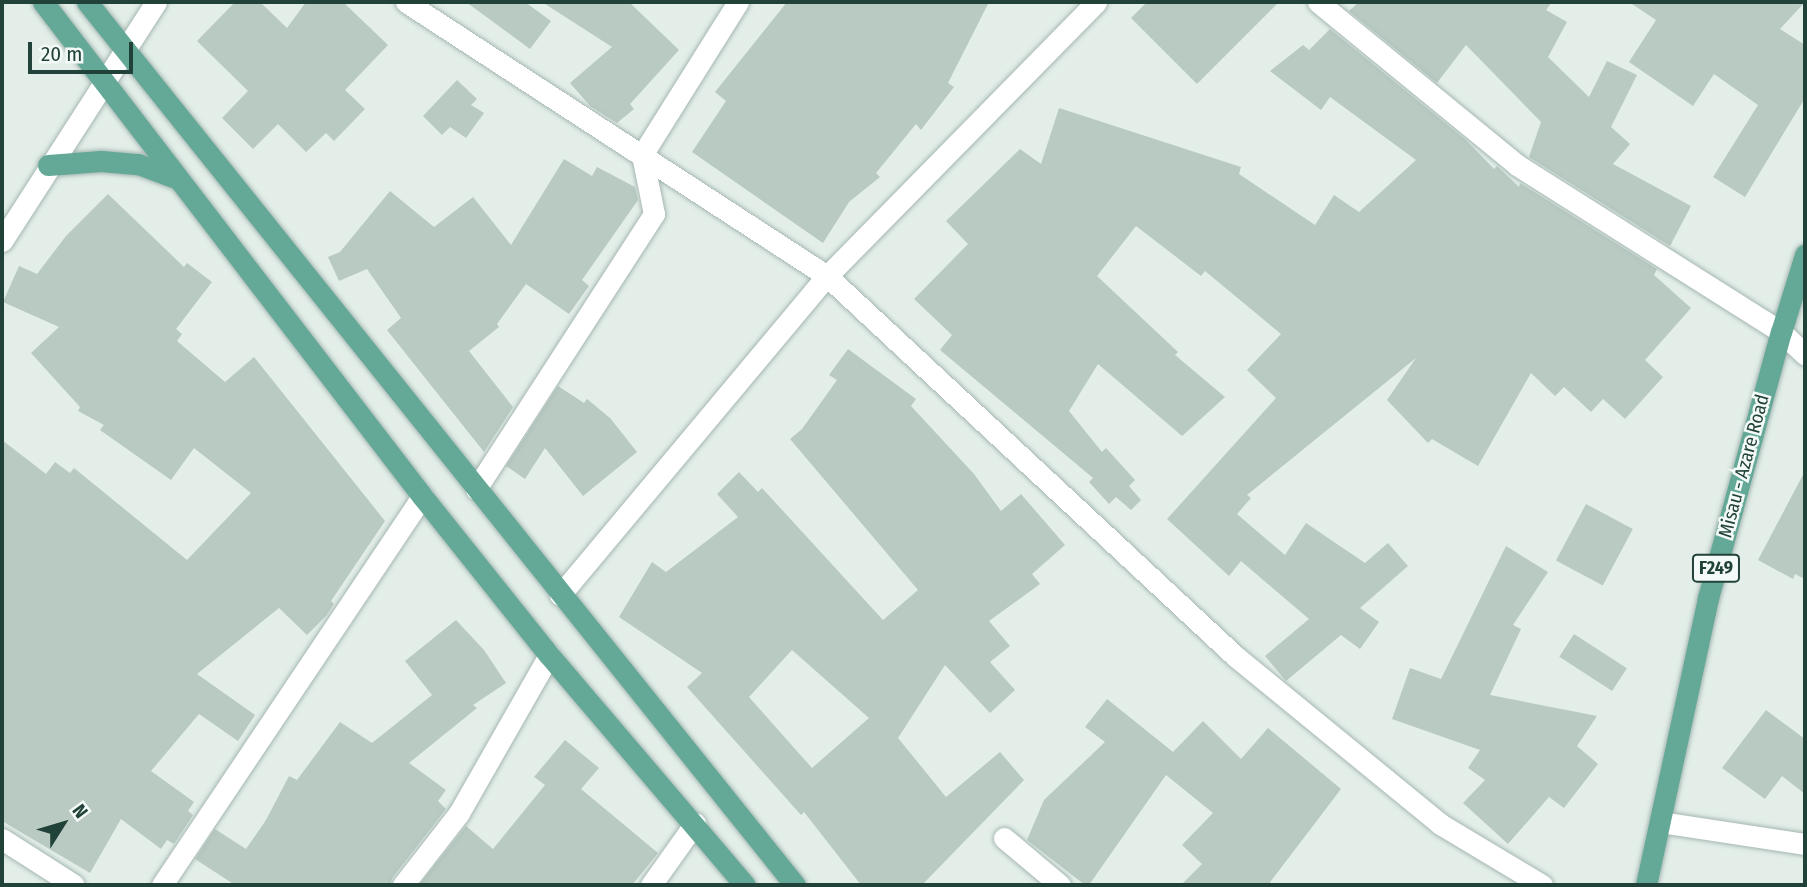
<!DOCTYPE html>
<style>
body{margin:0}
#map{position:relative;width:1807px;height:887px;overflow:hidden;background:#e3eee9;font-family:"Fira Sans Condensed",sans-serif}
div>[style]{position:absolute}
.building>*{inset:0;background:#b8cac2;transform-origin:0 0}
.roads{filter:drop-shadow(0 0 2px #a5b7b1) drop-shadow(0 0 2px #a5b7b1)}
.minor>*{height:21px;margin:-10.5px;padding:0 10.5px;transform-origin:10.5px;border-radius:10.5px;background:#fff}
.secondary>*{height:21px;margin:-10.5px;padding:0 10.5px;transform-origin:10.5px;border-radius:10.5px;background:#fff}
.primary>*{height:21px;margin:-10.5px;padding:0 10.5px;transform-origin:10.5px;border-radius:10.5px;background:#64a897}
span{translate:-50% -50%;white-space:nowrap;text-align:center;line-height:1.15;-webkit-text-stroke:5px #f4faf7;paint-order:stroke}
.shield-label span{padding:2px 5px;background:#f4faf7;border:2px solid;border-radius:5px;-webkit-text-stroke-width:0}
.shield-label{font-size:18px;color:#214239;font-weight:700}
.street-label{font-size:19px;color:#214239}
.frame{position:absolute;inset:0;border:4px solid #214239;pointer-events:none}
.north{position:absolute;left:28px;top:789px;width:70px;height:70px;-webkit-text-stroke:5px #f4faf7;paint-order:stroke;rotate:53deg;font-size:19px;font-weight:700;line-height:28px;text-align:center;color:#214239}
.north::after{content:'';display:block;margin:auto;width:24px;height:32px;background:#214239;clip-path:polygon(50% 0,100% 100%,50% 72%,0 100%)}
.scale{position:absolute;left:28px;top:42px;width:105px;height:32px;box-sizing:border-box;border:4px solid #214239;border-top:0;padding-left:9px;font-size:21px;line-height:24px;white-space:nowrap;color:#214239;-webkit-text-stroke:5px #f4faf7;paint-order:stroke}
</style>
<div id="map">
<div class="building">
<div style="clip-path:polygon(235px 2px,260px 2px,287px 28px,306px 2px,343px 2px,388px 45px,345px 90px,365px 109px,334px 141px,326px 133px,306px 152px,278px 124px,253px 149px,222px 118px,248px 91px,197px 41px)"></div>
<div style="clip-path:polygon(466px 2px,525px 2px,551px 21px,530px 49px)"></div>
<div style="clip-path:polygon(542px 2px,629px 2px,679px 50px,630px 104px,634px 109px,617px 123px,590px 106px,570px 83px,612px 47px)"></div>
<div style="clip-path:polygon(787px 2px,989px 2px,948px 83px,954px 87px,921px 130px,916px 124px,876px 173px,880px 177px,849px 202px,823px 243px,692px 152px,726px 101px,715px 92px)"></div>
<div style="clip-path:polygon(1147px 2px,1279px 2px,1197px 84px,1131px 18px)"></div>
<div style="clip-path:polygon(1359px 2px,1552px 2px,1546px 10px,1567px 22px,1548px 57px,1589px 97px,1607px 61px,1637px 75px,1611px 127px,1630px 144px,1613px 164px,1691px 206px,1670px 246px,1529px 157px,1541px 122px,1466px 45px,1437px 83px,1349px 11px)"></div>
<div style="clip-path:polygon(1629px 2px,1805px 2px,1780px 29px,1805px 45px,1805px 98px,1745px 197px,1713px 177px,1758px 105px,1714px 74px,1693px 106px,1629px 62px,1656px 20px)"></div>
<div style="clip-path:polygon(1330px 29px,1466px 140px,1494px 169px,1497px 166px,1519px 187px,1520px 183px,1657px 269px,1654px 275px,1691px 308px,1645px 360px,1663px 377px,1625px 419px,1603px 399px,1591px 412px,1564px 387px,1555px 396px,1531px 373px,1478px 466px,1432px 439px,1428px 443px,1387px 400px,1416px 358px,1247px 495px,1251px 498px,1237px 514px,1285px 555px,1306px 523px,1365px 563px,1388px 543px,1408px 566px,1360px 608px,1379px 622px,1360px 649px,1341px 635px,1286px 681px,1265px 656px,1309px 619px,1241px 561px,1229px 576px,1167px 519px,1276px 398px,1247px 370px,1281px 334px,1205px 271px,1201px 276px,1136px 226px,1097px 276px,1178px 352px,1175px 355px,1225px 397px,1182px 436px,1098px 364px,1069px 411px,1102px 452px,1106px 448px,1135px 480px,1129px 486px,1141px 500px,1131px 510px,1116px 497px,1109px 504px,1089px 482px,1093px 478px,940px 350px,952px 335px,914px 299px,968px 244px,946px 221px,1020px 149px,1041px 164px,1059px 108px,1241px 167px,1239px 174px,1315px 225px,1334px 195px,1359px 212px,1416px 160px,1330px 97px,1321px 110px,1270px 71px,1303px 45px,1309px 50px)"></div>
<div style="clip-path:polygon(457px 80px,477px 99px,471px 105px,484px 113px,466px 138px,450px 127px,442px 135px,423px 116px)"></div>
<div style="clip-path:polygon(564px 159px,592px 176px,597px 167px,635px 187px,638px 200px,582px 280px,589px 286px,569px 314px,526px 284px,497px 324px,499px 327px,469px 351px,513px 407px,484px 452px,387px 330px,401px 318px,367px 269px,339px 281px,328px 257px,340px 252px,390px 191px,434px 227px,473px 197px,511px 245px)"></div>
<div style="clip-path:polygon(108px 194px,184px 267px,187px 263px,212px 282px,176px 329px,182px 334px,177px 341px,225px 382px,254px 357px,385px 521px,331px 601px,334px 604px,326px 616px,307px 635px,279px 608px,197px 674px,255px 715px,238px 741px,199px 714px,151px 771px,194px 802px,188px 811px,193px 815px,174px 844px,167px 840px,161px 849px,121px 819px,90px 873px,2px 821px,2px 440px,46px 474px,55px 462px,70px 473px,74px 468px,187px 560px,251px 493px,194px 448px,171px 480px,100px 430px,104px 425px,78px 411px,80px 407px,31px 353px,59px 327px,3px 302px,19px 266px,37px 274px,66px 236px)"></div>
<div style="clip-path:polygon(evenodd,848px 349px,916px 399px,911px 406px,974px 474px,1001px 511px,1021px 494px,1065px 545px,1032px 574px,1040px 584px,989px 621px,1010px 646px,990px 662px,1015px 690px,990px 713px,945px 665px,898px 738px,946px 797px,1000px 752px,1024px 780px,922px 885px,861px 885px,804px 812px,801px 815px,687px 687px,702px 673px,619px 617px,652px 562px,666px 572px,738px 517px,717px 494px,739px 472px,758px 492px,762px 488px,883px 620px,918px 590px,790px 439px,802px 429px,837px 380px,829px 375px,848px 349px,792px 650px,869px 718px,812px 768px,749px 697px,792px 650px)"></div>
<div style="clip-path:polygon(558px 386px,584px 403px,587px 399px,610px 418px,637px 452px,583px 496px,545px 448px,525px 479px,506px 466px)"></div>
<div style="clip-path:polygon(1805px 471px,1805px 579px,1795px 574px,1793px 579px,1758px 560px)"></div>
<div style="left:1586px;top:504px;width:53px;height:64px;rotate:28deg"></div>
<div style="clip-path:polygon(1506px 546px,1548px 572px,1513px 625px,1521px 629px,1490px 695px,1597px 716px,1577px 746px,1598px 764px,1564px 808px,1549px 797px,1508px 844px,1463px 803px,1485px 780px,1468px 768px,1480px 750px,1392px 719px,1410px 668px,1441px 679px)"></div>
<div style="clip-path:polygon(456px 620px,484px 650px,506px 683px,473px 705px,477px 708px,409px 763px,446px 790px,438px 801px,446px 809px,393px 877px,390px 885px,235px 885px,195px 859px,215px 829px,246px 849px,266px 820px,289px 776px,297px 780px,340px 722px,372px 743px,432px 695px,405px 661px)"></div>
<div style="left:1574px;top:634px;width:63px;height:27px;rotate:33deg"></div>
<div style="clip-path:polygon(1107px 699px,1173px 752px,1203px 721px,1241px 759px,1268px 728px,1341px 789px,1268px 885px,1181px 885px,1202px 864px,1182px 845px,1213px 813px,1166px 775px,1089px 885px,1085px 885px,1027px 840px,1044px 800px,1105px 742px,1085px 727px)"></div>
<div style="clip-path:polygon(1766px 710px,1805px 739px,1805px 794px,1782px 776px,1765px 799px,1722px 768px)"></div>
<div style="clip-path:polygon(565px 740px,599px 768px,581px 789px,658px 853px,632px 885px,419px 885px,466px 826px,493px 849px,545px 785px,534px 777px)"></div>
</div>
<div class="roads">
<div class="minor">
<div style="left:406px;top:2px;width:502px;rotate:33.06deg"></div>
<div style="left:827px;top:276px;width:558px;rotate:42.96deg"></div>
<div style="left:1235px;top:656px;width:265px;rotate:39.3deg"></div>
<div style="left:1440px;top:824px;width:119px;rotate:30.9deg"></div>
<div style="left:1318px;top:2px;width:257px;rotate:39.3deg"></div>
<div style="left:1517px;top:165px;width:312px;rotate:32.3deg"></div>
<div style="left:1781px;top:332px;width:33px;rotate:43deg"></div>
<div style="left:476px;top:489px;width:328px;rotate:-57.1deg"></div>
<div style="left:654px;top:214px;width:60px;rotate:-101.5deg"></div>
<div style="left:642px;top:155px;width:181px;rotate:-57.9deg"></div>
<div style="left:560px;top:595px;width:416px;rotate:-50.1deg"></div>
<div style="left:827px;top:276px;width:384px;rotate:-45.5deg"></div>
<div style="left:1660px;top:822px;width:147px;rotate:8.6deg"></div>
<div style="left:1004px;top:838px;width:73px;rotate:40deg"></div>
<div style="left:2px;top:839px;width:85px;rotate:32.6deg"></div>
<div style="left:162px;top:885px;width:468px;rotate:-56.2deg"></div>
<div style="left:403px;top:885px;width:91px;rotate:-52.1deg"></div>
<div style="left:459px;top:813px;width:182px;rotate:-60.3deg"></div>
<div style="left:651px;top:885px;width:76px;rotate:-54.6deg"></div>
</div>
<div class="secondary">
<div style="left:2px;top:241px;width:284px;rotate:-57.2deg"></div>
</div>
<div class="primary">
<div style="left:43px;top:2px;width:623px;rotate:52.5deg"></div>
<div style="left:422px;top:496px;width:203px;rotate:51.4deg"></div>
<div style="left:549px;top:655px;width:302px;rotate:49.6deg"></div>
<div style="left:87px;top:2px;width:1132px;rotate:51.28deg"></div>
<div style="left:48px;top:165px;width:53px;rotate:-4.3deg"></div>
<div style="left:101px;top:161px;width:37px;rotate:5deg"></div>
<div style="left:138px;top:164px;width:40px;rotate:20.2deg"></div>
<div style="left:1646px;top:885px;width:294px;rotate:-77.8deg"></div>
<div style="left:1708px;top:598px;width:276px;rotate:-74.7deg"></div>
<div style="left:1781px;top:332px;width:81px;rotate:-72.7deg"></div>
</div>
</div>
<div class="shield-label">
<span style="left:1716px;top:568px">F249</span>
</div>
<div class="street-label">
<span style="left:1744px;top:466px;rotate:-75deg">Misau - Azare Road</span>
</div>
<div class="frame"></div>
<div class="north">N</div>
<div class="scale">20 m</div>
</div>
